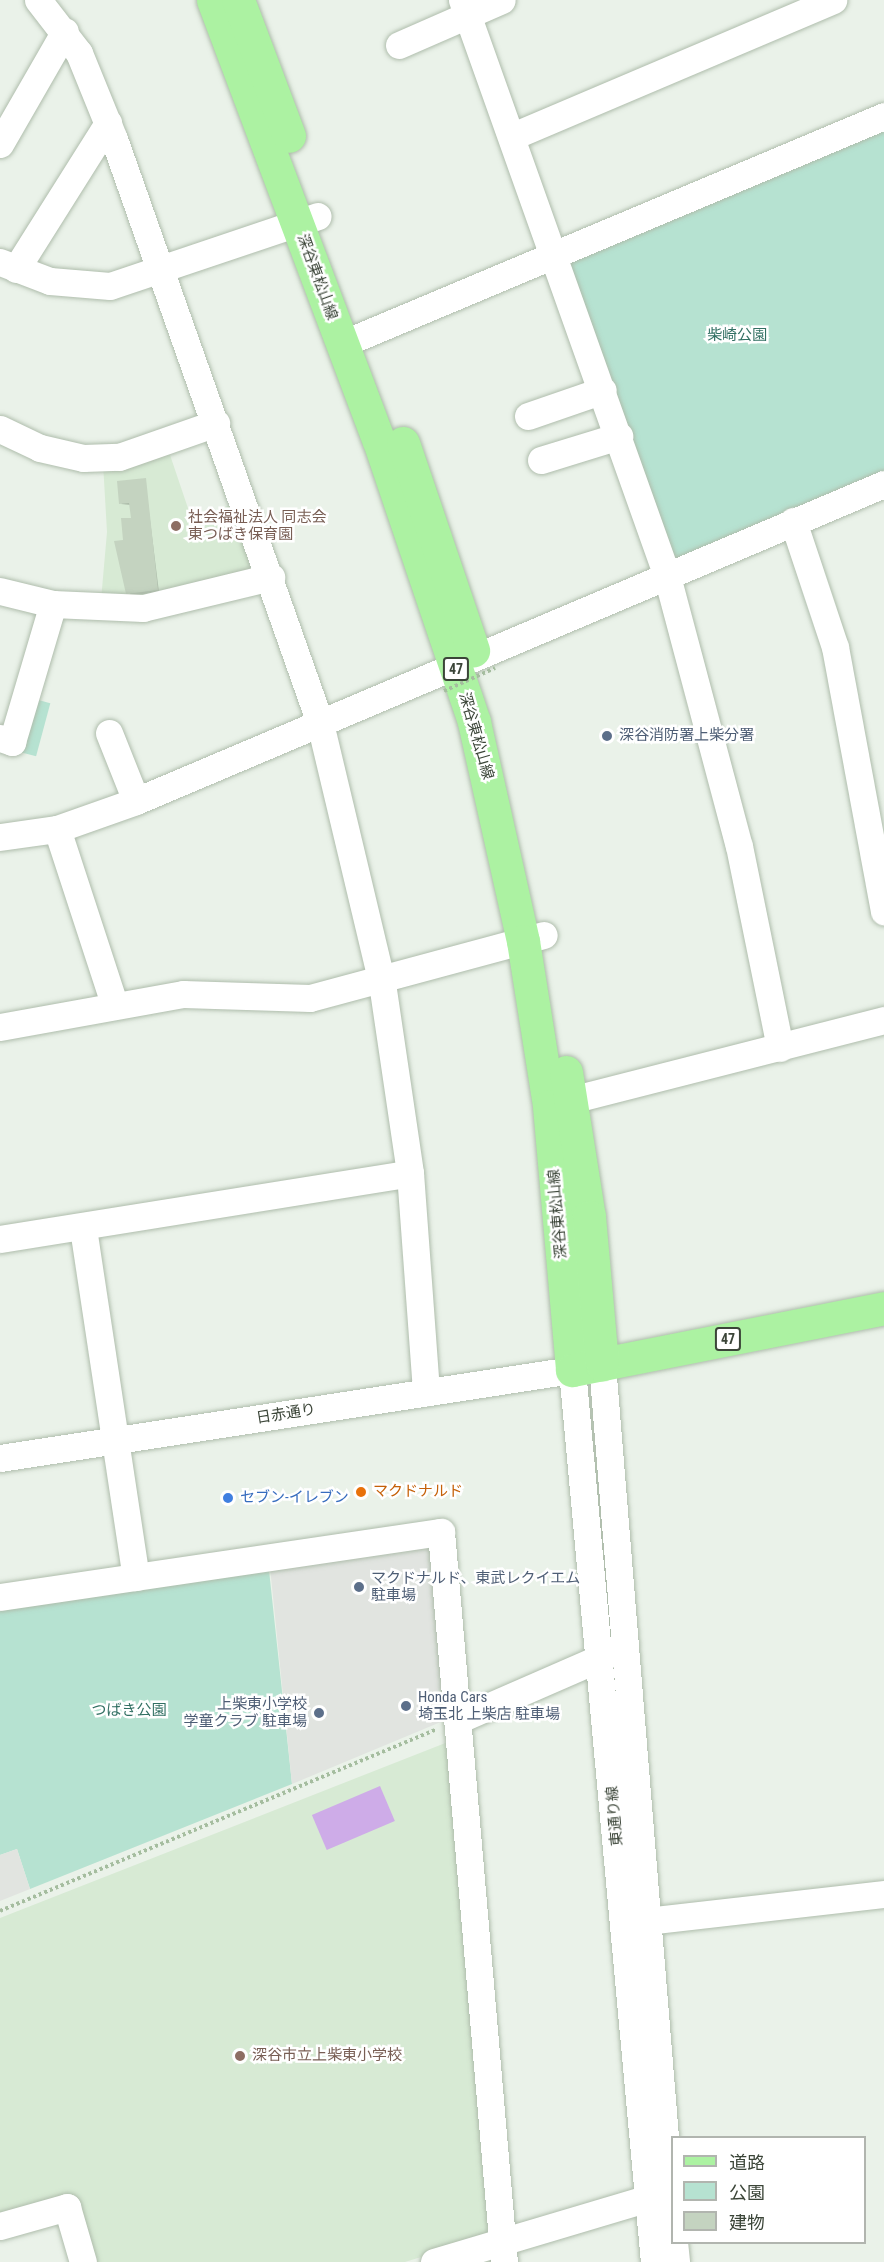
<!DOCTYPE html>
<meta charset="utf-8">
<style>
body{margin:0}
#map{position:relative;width:884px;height:2262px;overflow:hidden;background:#eaf2e9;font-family:"Roboto Condensed","Noto Sans JP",sans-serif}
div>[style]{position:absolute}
.education>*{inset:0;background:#d7ead4}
.green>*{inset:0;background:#b6e2d1;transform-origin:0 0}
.parking>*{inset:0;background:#e1e4e0}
.water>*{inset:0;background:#ceace8;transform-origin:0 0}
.shadow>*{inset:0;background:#0003}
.building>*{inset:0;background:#c4d3c0}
.path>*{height:4px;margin-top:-2px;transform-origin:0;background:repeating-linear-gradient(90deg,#a5bd9f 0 3px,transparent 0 6px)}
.roads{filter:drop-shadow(0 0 2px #afbdac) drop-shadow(0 0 2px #afbdac)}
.minor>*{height:27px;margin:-13.5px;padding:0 13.5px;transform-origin:13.5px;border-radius:13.5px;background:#fff}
.major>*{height:33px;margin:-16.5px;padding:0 16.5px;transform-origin:16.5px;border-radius:16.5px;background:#acf2a2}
.path-bridge>*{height:4px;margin-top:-2px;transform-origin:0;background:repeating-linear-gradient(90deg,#a5bd9f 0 3px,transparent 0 6px)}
.dots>*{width:16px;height:16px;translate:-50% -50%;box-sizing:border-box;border:3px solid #fff;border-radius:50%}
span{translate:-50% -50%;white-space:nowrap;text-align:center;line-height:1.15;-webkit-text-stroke:5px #fff;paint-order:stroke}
.shield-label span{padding:2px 4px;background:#fff;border:2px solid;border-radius:4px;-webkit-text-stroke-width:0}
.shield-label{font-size:14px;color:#3b4538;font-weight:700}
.street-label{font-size:15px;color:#3b4538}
.park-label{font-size:15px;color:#327063}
.education-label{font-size:15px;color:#785e54}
.left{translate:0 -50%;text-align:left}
.service-label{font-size:15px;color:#4e5e75}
.right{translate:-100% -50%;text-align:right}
.food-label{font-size:15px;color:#c56008}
.shop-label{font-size:15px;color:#366cbe}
.legend{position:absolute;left:671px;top:2136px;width:195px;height:108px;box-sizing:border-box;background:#fff;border:2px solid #b1b5af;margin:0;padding:8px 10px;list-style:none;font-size:18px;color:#3b4538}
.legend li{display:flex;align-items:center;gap:12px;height:30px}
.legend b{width:30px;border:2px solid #b1b5af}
</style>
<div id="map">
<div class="education">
<div style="clip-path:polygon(168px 449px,192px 520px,237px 502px,256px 571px,140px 599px,101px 600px,107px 532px,103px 463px)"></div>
<div style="clip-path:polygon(453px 1740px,493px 2229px,485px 2237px,405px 2262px,93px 2262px,74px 2195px,0 2218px,0 1918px)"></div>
</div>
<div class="green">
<div style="clip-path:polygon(884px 116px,884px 482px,667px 576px,557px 256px)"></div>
<div style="left:31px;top:698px;width:20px;height:55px;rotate:15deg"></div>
<div style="clip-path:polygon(268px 1561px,292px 1784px,30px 1889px,17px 1849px,0 1855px,0 1601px)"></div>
</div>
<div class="parking">
<div style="clip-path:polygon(441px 1532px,460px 1714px,292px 1784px,269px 1557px)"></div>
<div style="clip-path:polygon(17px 1849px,30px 1889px,0 1901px,0 1855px)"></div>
</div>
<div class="water">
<div style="left:380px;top:1786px;width:38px;height:74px;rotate:67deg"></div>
</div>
<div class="shadow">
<div style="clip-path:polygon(145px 480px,159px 592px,130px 596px,132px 519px,131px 505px,121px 504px)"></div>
</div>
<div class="building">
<div style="clip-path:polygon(146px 478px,158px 590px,126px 594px,114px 541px,123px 540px,121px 518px,131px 518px,129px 503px,119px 504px,117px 481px)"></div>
</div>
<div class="path">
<div style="left:0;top:1911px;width:473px;rotate:-22.6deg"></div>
</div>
<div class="roads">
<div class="minor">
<div style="left:38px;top:0;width:67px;rotate:52.3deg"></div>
<div style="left:79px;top:53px;width:93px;rotate:67.9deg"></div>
<div style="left:114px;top:139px;width:619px;rotate:70.57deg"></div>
<div style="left:320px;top:723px;width:267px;rotate:76.6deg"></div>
<div style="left:382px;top:983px;width:192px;rotate:81.6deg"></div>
<div style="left:410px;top:1173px;width:220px;rotate:85.8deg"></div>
<div style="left:462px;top:0;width:611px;rotate:70.41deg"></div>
<div style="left:667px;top:576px;width:279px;rotate:75.1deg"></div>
<div style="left:739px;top:846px;width:206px;rotate:78.5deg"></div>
<div style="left:399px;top:45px;width:112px;rotate:-23.6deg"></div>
<div style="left:513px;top:136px;width:348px;rotate:-23deg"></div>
<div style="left:0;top:144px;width:130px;rotate:-60.1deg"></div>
<div style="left:0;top:262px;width:53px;rotate:20.8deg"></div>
<div style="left:50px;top:281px;width:60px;rotate:4.8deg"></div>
<div style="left:110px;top:286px;width:219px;rotate:-18.6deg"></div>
<div style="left:16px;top:269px;width:173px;rotate:-57.8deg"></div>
<div style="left:342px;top:344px;width:588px;rotate:-22.81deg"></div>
<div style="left:528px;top:416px;width:79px;rotate:-19.1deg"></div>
<div style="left:0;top:429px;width:44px;rotate:25.4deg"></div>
<div style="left:40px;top:448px;width:44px;rotate:13.1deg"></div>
<div style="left:83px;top:458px;width:36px;rotate:-2deg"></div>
<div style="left:119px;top:457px;width:103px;rotate:-19.3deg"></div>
<div style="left:541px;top:460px;width:82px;rotate:-17.1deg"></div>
<div style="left:793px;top:521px;width:133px;rotate:71.6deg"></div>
<div style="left:835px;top:647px;width:269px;rotate:79.5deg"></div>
<div style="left:0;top:591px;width:55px;rotate:13.8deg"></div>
<div style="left:53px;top:604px;width:90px;rotate:2.5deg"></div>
<div style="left:143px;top:608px;width:132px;rotate:-13.6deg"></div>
<div style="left:109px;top:733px;width:73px;rotate:68.3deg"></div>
<div style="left:0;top:738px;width:13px;rotate:18deg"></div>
<div style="left:12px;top:742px;width:144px;rotate:-73.5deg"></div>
<div style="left:57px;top:829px;width:183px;rotate:71.9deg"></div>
<div style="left:0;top:837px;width:58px;rotate:-8deg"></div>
<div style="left:57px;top:829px;width:84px;rotate:-19.5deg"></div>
<div style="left:136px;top:801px;width:812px;rotate:-22.97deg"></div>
<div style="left:0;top:1027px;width:186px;rotate:-10.2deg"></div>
<div style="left:183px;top:994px;width:127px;rotate:1.8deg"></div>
<div style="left:310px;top:998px;width:242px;rotate:-15.1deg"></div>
<div style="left:551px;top:1105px;width:344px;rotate:-14.3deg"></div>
<div style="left:83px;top:1228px;width:353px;rotate:81.4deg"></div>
<div style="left:0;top:1239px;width:415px;rotate:-9.1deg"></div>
<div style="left:602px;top:1364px;width:862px;rotate:85.34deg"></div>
<div style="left:0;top:1458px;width:579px;rotate:-8.75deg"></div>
<div style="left:572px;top:1370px;width:896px;rotate:84.75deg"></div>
<div style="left:0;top:1597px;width:446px;rotate:-8.4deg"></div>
<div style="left:441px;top:1532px;width:733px;rotate:85.07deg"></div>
<div style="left:460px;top:1719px;width:170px;rotate:-23.6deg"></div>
<div style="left:629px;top:1923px;width:257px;rotate:-6.5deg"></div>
<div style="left:0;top:2226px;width:70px;rotate:-15.8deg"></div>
<div style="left:67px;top:2207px;width:57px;rotate:73.8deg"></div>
<div style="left:674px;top:2242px;width:20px;rotate:84deg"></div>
<div style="left:434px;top:2262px;width:242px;rotate:-16.6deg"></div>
</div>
<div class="major">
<div style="left:213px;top:0;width:471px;rotate:69.4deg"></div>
<div style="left:379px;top:441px;width:297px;rotate:71.3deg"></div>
<div style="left:474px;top:722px;width:224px;rotate:77.4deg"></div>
<div style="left:523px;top:941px;width:167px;rotate:81deg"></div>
<div style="left:549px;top:1106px;width:265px;rotate:85deg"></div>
<div style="left:572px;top:1370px;width:318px;rotate:-11.2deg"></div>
<div style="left:238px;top:0;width:145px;rotate:69.4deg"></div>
<div style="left:403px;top:443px;width:219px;rotate:71.3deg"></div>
<div style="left:566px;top:1072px;width:147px;rotate:81deg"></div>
<div style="left:589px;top:1217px;width:148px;rotate:84.9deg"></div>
</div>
</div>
<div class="path-bridge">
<div style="left:444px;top:691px;width:56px;rotate:-24.3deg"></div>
</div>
<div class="dots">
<div style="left:176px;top:526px;background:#8d6e63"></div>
<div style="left:607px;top:736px;background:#5c6f8a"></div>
<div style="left:361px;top:1492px;background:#e8710a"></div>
<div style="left:228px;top:1498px;background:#3f7fe0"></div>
<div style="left:359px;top:1587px;background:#5c6f8a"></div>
<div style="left:406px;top:1706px;background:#5c6f8a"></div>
<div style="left:319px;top:1713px;background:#5c6f8a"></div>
<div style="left:240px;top:2056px;background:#8d6e63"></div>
</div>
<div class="shield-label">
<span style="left:456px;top:669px">47</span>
<span style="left:728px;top:1339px">47</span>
</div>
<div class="street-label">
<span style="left:317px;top:277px;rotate:70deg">深谷東松山線</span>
<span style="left:476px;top:736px;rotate:74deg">深谷東松山線</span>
<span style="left:558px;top:1214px;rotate:-95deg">深谷東松山線</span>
<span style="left:286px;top:1414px;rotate:-9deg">日赤通り</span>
<span style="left:615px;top:1816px;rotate:-95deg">東通り線</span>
</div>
<div class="park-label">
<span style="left:737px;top:336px">柴崎公園</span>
<span style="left:129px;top:1711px">つばき公園</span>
</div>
<div class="education-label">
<span class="left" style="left:188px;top:526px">社会福祉法人 同志会<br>東つばき保育園</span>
<span class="left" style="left:252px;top:2056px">深谷市立上柴東小学校</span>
</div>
<div class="service-label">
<span class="left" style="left:619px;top:736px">深谷消防署上柴分署</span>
<span class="left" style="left:371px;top:1587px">マクドナルド、東武レクイエム<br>駐車場</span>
<span class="left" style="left:418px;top:1706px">Honda Cars<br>埼玉北 上柴店 駐車場</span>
<span class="right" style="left:307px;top:1713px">上柴東小学校<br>学童クラブ 駐車場</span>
</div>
<div class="food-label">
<span class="left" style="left:373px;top:1492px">マクドナルド</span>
</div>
<div class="shop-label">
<span class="left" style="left:240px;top:1498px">セブン-イレブン</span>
</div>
<ul class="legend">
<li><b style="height:8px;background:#acf2a2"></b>道路</li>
<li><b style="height:16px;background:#b6e2d1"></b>公園</li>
<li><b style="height:16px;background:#c4d3c0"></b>建物</li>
</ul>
</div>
